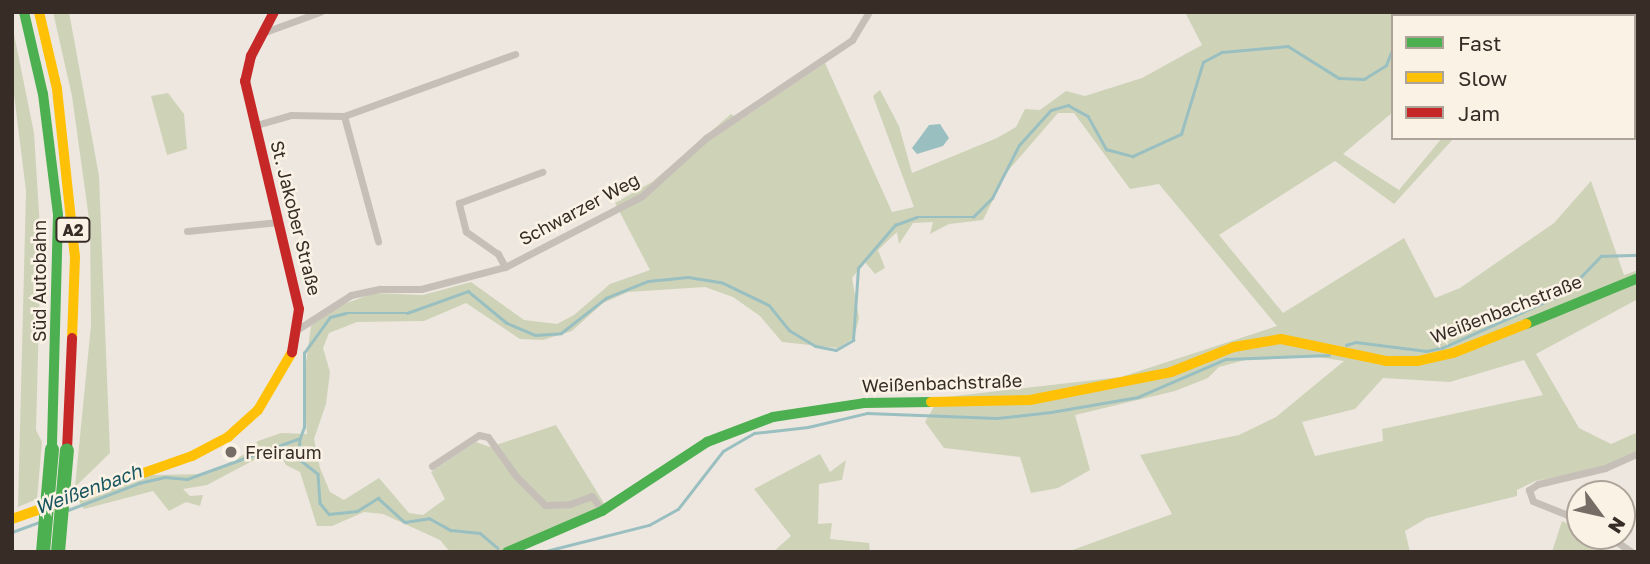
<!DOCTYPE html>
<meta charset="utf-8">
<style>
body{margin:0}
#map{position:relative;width:1650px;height:564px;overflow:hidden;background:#ede7df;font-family:"Golos Text",sans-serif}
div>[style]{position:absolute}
.green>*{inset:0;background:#ced3b8}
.water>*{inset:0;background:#9abfc0}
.stream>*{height:2.5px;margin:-1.25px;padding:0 1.25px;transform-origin:1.25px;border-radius:1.25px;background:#9abfc0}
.street>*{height:7px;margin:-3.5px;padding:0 3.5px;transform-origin:3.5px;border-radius:3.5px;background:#c6bfb8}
.fast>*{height:10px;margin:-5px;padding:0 5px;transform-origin:5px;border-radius:5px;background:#4caf50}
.slow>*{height:10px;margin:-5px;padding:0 5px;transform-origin:5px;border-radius:5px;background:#ffc107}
.jam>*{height:10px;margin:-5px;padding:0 5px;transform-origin:5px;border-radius:5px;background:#c62828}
.fast-bridge>*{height:14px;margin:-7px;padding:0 7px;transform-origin:7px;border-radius:7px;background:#4caf50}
.dots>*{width:19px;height:19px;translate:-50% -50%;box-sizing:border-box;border:4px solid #fbf2e6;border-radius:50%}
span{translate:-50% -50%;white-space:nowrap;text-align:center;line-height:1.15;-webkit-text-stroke:5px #fbf2e6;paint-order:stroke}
.shield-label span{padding:2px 5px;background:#fbf2e6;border:2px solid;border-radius:5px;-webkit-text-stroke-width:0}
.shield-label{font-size:16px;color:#372c26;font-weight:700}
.street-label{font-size:18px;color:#372c26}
.poi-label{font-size:18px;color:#372c26}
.left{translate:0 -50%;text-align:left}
.water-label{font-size:19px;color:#19555c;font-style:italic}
.frame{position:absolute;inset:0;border:14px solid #372c26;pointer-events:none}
.legend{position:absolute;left:1391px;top:14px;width:245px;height:126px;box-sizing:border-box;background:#fbf2e6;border:2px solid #ada399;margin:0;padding:9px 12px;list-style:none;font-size:21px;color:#372c26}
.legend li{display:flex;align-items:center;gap:14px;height:35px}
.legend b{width:35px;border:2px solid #ada399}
.north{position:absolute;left:1566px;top:480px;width:70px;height:70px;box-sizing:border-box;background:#fbf2e6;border:2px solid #ada399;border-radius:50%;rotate:123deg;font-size:19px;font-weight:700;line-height:28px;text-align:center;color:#372c26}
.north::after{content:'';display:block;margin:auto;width:24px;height:32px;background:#776d67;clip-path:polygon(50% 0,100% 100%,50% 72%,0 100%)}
</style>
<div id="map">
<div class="green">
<div style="clip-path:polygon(53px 12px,69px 12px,99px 176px,110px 453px,75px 487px,91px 325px,90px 226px,72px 96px)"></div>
<div style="clip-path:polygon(evenodd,1185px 12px,1581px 13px,1393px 16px,1393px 112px,1343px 154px,1399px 190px,1442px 138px,1454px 138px,1394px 204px,1335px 161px,1219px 235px,1283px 313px,1404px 238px,1435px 298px,1460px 288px,1554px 223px,1591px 181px,1624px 275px,1638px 270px,1638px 299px,1536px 354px,1579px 428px,1611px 444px,1638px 432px,1638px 451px,1607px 467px,1535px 481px,1517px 490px,1517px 496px,1427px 518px,1405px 531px,1410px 552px,1067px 552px,1172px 514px,1140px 455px,1239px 435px,1276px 417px,1344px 361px,1317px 357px,1245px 360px,1219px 367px,1208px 378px,1175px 391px,1075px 415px,1090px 470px,1058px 488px,1031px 493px,1020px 457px,944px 448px,925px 422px,938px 400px,946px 397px,1121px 377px,1277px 326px,1159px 184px,1130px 189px,1074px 113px,1058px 113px,1007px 172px,983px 220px,949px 224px,930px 234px,933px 222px,913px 223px,899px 244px,897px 232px,878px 250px,885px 268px,875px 274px,865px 262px,852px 278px,859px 318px,854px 338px,838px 348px,782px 342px,760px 316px,733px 297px,705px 287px,628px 292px,603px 303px,572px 331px,543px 340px,520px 339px,466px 303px,424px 321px,357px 322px,329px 333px,323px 348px,330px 372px,326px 404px,314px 439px,320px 468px,330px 492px,344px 500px,379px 478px,409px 513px,423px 515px,445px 499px,431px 472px,476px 442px,490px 447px,556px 425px,605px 505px,567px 527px,497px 552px,450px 552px,440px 540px,383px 514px,364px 512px,332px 526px,317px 526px,300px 472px,286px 465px,279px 453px,256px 459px,207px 485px,183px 489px,190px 496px,203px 495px,200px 506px,186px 502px,169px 511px,153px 491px,84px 509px,77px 498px,152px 475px,207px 474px,243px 455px,258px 441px,281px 433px,307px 434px,303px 385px,311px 326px,336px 307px,374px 293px,423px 295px,471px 282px,524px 320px,557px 324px,574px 315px,610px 284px,650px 270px,615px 203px,652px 182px,731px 114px,740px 120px,825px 63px,892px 212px,914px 207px,873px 96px,880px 90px,899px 126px,912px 173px,997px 138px,1016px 127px,1025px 109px,1040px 110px,1066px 91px,1085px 96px,1142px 78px,1202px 45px,1185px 12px,1524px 360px,1543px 395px,1382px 429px,1383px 441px,1315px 456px,1302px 422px,1355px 409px,1383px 378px,1450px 382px,1524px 360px)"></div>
<div style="clip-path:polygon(12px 24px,34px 133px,41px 245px,36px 430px,42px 442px,37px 499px,18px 507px,26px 191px,12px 78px)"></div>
<div style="clip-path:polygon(168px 93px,184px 114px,187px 149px,167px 155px,151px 96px)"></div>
<div style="clip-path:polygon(820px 454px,830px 472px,846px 460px,842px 480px,819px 484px,818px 524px,832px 523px,830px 539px,869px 543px,870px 552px,773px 552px,791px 536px,754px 489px)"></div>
<div style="clip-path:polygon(1562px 521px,1580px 530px,1580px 536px,1603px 542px,1599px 552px,1552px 552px)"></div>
</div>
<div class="water">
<div style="clip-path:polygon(940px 124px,949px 138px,943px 146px,917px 154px,912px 148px,918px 140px,929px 125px)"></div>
</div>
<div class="stream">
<div style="left:1535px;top:16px;width:8px;rotate:-30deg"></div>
<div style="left:1346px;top:345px;width:10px;rotate:-17deg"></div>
<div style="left:1356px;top:342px;width:71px;rotate:7.3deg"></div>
<div style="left:1426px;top:351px;width:16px;rotate:-11deg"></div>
<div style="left:1442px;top:348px;width:135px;rotate:-24.1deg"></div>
<div style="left:1565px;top:293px;width:52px;rotate:-45.8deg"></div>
<div style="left:1601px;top:256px;width:37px;rotate:-2deg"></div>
<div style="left:300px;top:438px;width:21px;rotate:93deg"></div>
<div style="left:299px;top:459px;width:24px;rotate:38deg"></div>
<div style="left:318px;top:474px;width:29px;rotate:86deg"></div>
<div style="left:320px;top:503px;width:14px;rotate:51deg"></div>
<div style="left:329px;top:514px;width:28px;rotate:-6deg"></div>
<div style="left:357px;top:511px;width:25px;rotate:-32deg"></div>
<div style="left:378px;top:498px;width:36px;rotate:42deg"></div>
<div style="left:405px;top:522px;width:24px;rotate:-9deg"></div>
<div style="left:429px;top:518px;width:25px;rotate:29deg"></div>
<div style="left:451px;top:530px;width:29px;rotate:6deg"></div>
<div style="left:480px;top:533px;width:23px;rotate:40deg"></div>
<div style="left:68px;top:510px;width:76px;rotate:-20.8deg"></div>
<div style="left:139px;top:483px;width:27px;rotate:-13deg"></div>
<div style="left:165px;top:477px;width:22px;rotate:5deg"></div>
<div style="left:187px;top:479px;width:120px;rotate:-19.9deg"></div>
<div style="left:300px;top:438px;width:12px;rotate:-70deg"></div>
<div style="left:304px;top:427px;width:74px;rotate:-90deg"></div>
<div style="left:304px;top:353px;width:44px;rotate:-54.2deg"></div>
<div style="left:330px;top:317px;width:16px;rotate:-14deg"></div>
<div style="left:346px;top:313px;width:61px"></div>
<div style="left:407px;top:313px;width:65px;rotate:-19.8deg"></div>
<div style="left:468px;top:291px;width:50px;rotate:39.4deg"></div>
<div style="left:507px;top:323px;width:30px;rotate:23deg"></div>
<div style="left:535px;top:335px;width:26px;rotate:-4deg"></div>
<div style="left:561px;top:333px;width:57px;rotate:-37.9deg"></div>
<div style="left:606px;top:298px;width:45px;rotate:-22deg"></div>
<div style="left:648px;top:281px;width:40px;rotate:-5.7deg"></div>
<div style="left:688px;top:277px;width:33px;rotate:9deg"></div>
<div style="left:721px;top:282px;width:53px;rotate:25.6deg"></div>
<div style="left:769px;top:305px;width:32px;rotate:51deg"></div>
<div style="left:789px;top:330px;width:31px;rotate:31deg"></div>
<div style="left:816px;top:346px;width:20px;rotate:11deg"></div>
<div style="left:836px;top:350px;width:20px;rotate:-30deg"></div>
<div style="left:853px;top:340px;width:72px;rotate:-86deg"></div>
<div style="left:858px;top:268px;width:57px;rotate:-49.3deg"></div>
<div style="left:895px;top:225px;width:23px;rotate:-20deg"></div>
<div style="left:917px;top:217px;width:56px"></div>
<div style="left:973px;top:217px;width:27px;rotate:-45deg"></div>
<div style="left:992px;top:198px;width:59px;rotate:-63deg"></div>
<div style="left:1019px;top:145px;width:47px;rotate:-47.6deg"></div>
<div style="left:1051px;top:110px;width:18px;rotate:-16deg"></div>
<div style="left:1068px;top:105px;width:23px;rotate:29deg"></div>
<div style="left:1088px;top:116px;width:38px;rotate:61deg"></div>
<div style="left:1106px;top:149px;width:28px;rotate:15deg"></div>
<div style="left:1133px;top:156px;width:53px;rotate:-24.6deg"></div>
<div style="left:1181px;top:134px;width:75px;rotate:-73deg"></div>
<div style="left:1203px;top:62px;width:21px;rotate:-28deg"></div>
<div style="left:1222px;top:52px;width:66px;rotate:-5.2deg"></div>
<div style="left:1288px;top:46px;width:60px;rotate:32.1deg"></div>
<div style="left:1339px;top:78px;width:25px;rotate:2deg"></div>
<div style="left:1364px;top:79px;width:26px;rotate:-32deg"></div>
<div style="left:1386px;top:65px;width:18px;rotate:-68deg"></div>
<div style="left:12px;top:532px;width:29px;rotate:-20deg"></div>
<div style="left:542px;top:552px;width:110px;rotate:-14.2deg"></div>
<div style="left:649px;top:525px;width:33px;rotate:-29deg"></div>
<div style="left:678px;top:509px;width:73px;rotate:-52.2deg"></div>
<div style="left:723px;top:451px;width:36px;rotate:-30deg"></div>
<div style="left:754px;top:433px;width:54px;rotate:-6.3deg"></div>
<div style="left:808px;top:427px;width:61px;rotate:-13.3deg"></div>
<div style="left:867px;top:413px;width:130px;rotate:2.2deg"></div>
<div style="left:997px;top:418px;width:54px;rotate:-6.3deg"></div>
<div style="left:1051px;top:412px;width:88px;rotate:-9.8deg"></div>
<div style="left:1138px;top:397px;width:96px;rotate:-23.4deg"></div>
<div style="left:1226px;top:359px;width:103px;rotate:-2.2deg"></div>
</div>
<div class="street">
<div style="left:1605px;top:12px;width:5px;rotate:53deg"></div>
<div style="left:265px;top:32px;width:59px;rotate:-20deg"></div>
<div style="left:1634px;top:98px;width:10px;rotate:66deg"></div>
<div style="left:344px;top:116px;width:130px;rotate:74.8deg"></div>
<div style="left:253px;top:126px;width:40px;rotate:-16deg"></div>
<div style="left:291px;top:115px;width:53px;rotate:1.1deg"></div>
<div style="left:344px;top:116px;width:182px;rotate:-19.9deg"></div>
<div style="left:187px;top:231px;width:92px;rotate:-5.6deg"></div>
<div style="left:505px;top:267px;width:15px;rotate:-118deg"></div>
<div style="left:498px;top:254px;width:39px;rotate:-145deg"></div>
<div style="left:466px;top:232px;width:30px;rotate:-104deg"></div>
<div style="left:459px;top:203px;width:89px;rotate:-20.5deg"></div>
<div style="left:298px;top:329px;width:63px;rotate:-32.7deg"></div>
<div style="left:351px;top:295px;width:30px;rotate:-12deg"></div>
<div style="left:380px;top:289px;width:41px"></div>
<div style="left:421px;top:289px;width:87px;rotate:-14.7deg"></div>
<div style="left:505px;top:267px;width:154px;rotate:-27.4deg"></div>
<div style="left:642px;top:196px;width:86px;rotate:-42.2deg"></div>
<div style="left:706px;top:138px;width:176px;rotate:-33.9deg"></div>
<div style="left:852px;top:40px;width:33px;rotate:-59deg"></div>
<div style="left:432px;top:466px;width:56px;rotate:-33.4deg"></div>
<div style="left:479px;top:435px;width:9px;rotate:13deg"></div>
<div style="left:488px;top:437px;width:48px;rotate:54.3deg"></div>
<div style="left:516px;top:476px;width:41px;rotate:45deg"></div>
<div style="left:545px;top:505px;width:25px;rotate:-2deg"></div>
<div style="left:570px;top:504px;width:23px;rotate:-20deg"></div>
<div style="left:592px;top:496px;width:18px;rotate:56deg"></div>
<div style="left:1580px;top:520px;width:51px;rotate:-158deg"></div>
<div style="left:1533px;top:501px;width:12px;rotate:-110deg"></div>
<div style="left:1529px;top:490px;width:11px;rotate:-34deg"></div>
<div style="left:1538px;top:484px;width:69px;rotate:-13.4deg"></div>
<div style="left:1605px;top:468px;width:36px;rotate:-24deg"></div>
<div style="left:1608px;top:536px;width:29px;rotate:34deg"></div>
</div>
<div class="fast">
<div style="left:24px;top:12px;width:84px;rotate:77deg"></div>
<div style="left:43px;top:94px;width:122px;rotate:82.9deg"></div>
<div style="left:58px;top:215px;width:234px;rotate:91.5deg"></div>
<div style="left:1526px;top:324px;width:121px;rotate:-22.3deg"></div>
<div style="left:507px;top:552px;width:103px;rotate:-23.3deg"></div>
<div style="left:602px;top:511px;width:126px;rotate:-33.3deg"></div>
<div style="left:707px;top:442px;width:71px;rotate:-20.7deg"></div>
<div style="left:773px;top:417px;width:92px;rotate:-8.7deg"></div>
<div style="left:864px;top:403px;width:67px;rotate:-0.9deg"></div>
</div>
<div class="slow">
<div style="left:39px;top:12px;width:79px;rotate:76.8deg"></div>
<div style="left:57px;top:89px;width:169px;rotate:83.9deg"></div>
<div style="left:75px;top:257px;width:81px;rotate:92.1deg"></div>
<div style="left:931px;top:402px;width:99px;rotate:-1.2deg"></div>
<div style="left:1030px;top:400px;width:144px;rotate:-11.2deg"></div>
<div style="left:1171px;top:372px;width:68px;rotate:-21.6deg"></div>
<div style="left:1234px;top:347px;width:48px;rotate:-9.7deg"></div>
<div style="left:1281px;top:339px;width:107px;rotate:11.8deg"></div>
<div style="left:1386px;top:361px;width:32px"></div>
<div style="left:1418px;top:361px;width:36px;rotate:-13deg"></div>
<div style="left:1453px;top:353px;width:79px;rotate:-21.7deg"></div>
<div style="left:12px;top:519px;width:191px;rotate:-19.3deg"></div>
<div style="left:192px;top:456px;width:41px;rotate:-27.8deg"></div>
<div style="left:228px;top:437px;width:40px;rotate:-42deg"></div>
<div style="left:258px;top:410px;width:67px;rotate:-59.6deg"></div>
</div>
<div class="jam">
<div style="left:274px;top:12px;width:50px;rotate:117.6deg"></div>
<div style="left:251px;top:56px;width:26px;rotate:103deg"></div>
<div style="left:245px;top:81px;width:234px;rotate:76.7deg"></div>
<div style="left:299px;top:309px;width:44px;rotate:99.2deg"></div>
<div style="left:67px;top:450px;width:112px;rotate:-87.4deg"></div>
</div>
<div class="fast-bridge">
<div style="left:43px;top:552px;width:103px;rotate:-85deg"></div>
<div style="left:58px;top:552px;width:102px;rotate:-85deg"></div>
</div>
<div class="dots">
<div style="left:231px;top:452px;background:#776d67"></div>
</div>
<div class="shield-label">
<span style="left:73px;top:230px">A2</span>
</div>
<div class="street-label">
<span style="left:579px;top:209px;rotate:-28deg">Schwarzer Weg</span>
<span style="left:296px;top:218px;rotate:76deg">St. Jakober Straße</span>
<span style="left:39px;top:281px;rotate:-90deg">Süd Autobahn</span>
<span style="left:1506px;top:309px;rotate:-21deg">Weißenbachstraße</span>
<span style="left:942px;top:383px;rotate:-2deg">Weißenbachstraße</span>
</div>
<div class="poi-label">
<span class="left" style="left:245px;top:452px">Freiraum</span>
</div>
<div class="water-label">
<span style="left:88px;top:489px;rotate:-20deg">Weißenbach</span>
</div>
<div class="frame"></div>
<ul class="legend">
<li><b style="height:9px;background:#4caf50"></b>Fast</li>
<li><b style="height:9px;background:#ffc107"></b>Slow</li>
<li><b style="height:9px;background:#c62828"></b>Jam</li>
</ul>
<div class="north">N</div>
</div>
